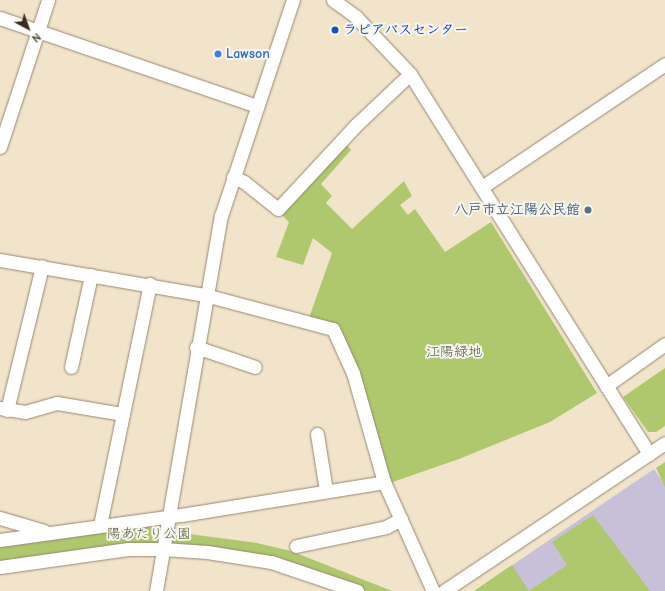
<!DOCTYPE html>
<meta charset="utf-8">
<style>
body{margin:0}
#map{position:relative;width:665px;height:591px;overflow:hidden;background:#f1e4cb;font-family:"Comic Neue","Klee One",sans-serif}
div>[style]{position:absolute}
.industrial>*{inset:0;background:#c8c0d8}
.green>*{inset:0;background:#afc86d}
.roads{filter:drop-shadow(0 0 1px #968774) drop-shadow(0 0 1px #968774)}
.minor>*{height:13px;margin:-6.5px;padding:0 6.5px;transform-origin:6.5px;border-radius:6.5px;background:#fff}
.dots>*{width:11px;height:11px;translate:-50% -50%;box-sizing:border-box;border:2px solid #f6f6f2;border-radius:50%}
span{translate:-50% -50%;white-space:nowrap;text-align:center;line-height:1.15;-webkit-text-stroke:4px #f6f6f2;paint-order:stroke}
.transit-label{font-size:14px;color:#164399;font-weight:700}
.left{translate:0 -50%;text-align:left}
.shop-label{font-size:14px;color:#366cbe;font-weight:700}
.service-label{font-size:14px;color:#4e5e75;font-weight:700}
.right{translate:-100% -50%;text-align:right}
.park-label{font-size:14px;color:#5e5936}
.north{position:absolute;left:8px;top:8px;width:40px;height:40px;-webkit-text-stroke:3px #f6f6f2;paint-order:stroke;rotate:139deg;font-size:11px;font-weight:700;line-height:16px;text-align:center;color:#3b2a1e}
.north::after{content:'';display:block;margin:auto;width:14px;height:18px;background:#3b2a1e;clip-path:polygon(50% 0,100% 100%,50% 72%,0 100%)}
</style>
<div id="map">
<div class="industrial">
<div style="clip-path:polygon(654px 469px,665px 485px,665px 591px,474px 591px)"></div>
</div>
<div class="green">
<div style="clip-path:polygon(345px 143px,351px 150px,321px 184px,332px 196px,326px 203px,352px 229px,404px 181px,412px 196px,400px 205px,408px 215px,415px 209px,445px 252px,491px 222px,597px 393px,550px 422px,459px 459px,390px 483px,341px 331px,309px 318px,332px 253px,313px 238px,303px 265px,276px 257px,289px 222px,279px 212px)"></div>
<div style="clip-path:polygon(665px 368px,665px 426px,656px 432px,648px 432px,623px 397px)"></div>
<div style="clip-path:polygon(665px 462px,665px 487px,656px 468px)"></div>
<div style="clip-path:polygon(593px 515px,650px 591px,529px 591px,567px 565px,552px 542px)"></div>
<div style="clip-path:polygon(158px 517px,166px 531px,257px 543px,291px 551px,392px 591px,357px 591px,305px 572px,174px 550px,0 567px,0 540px)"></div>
<div style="clip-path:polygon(512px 565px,529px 591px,474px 591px)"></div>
</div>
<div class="roads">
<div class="minor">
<div style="left:333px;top:0;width:29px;rotate:36deg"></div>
<div style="left:356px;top:17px;width:79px;rotate:46.5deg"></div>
<div style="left:410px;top:74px;width:449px;rotate:57.8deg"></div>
<div style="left:0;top:18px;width:272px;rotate:18.9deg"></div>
<div style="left:0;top:147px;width:155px;rotate:-71.9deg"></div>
<div style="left:233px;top:177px;width:12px;rotate:24deg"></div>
<div style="left:244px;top:182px;width:43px;rotate:38.5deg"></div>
<div style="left:278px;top:209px;width:115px;rotate:-47.1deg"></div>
<div style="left:356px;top:125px;width:74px;rotate:-43.4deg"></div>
<div style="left:482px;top:187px;width:220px;rotate:-33.9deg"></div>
<div style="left:0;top:260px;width:208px;rotate:9.7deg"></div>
<div style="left:205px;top:295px;width:132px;rotate:14.9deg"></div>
<div style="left:333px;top:329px;width:48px;rotate:65.6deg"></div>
<div style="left:353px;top:373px;width:113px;rotate:74.1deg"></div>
<div style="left:384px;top:482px;width:120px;rotate:65.8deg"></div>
<div style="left:196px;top:347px;width:62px;rotate:18.7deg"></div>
<div style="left:71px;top:367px;width:94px;rotate:-77.7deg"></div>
<div style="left:606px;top:386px;width:72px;rotate:-35.4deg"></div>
<div style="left:0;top:408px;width:25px;rotate:9deg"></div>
<div style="left:25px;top:412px;width:33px;rotate:-16deg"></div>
<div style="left:57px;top:403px;width:67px;rotate:9.5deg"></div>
<div style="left:123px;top:414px;width:113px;rotate:101.7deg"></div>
<div style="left:7px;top:410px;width:148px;rotate:-76.3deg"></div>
<div style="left:123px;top:414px;width:133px;rotate:-78.3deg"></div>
<div style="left:317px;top:434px;width:58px;rotate:81deg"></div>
<div style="left:0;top:518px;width:46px;rotate:16.5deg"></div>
<div style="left:0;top:540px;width:183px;rotate:-7.9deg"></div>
<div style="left:181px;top:515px;width:206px;rotate:-9.2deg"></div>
<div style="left:296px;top:546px;width:92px;rotate:-11.9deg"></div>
<div style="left:386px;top:527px;width:17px;rotate:-28deg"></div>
<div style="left:0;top:567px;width:129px;rotate:-8deg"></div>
<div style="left:128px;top:549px;width:35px"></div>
<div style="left:163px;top:549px;width:44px;rotate:3.9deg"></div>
<div style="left:207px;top:552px;width:65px;rotate:8.9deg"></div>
<div style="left:271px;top:562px;width:91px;rotate:18.6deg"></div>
<div style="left:156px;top:591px;width:381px;rotate:-80.2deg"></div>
<div style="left:221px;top:216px;width:228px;rotate:-71.6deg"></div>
<div style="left:444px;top:591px;width:266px;rotate:-33.8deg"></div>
</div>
</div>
<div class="dots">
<div style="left:335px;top:30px;background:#1a4fb4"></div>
<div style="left:218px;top:54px;background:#3f7fe0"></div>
<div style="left:588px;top:210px;background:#5c6f8a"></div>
</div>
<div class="transit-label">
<span class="left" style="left:343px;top:30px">ラピアバスセンター</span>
</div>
<div class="shop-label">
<span class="left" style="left:226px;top:54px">Lawson</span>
</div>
<div class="service-label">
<span class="right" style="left:580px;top:210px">八戸市立江陽公民館</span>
</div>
<div class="park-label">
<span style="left:454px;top:352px">江陽緑地</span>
<span style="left:149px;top:534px">陽あたり公園</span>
</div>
<div class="north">N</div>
</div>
